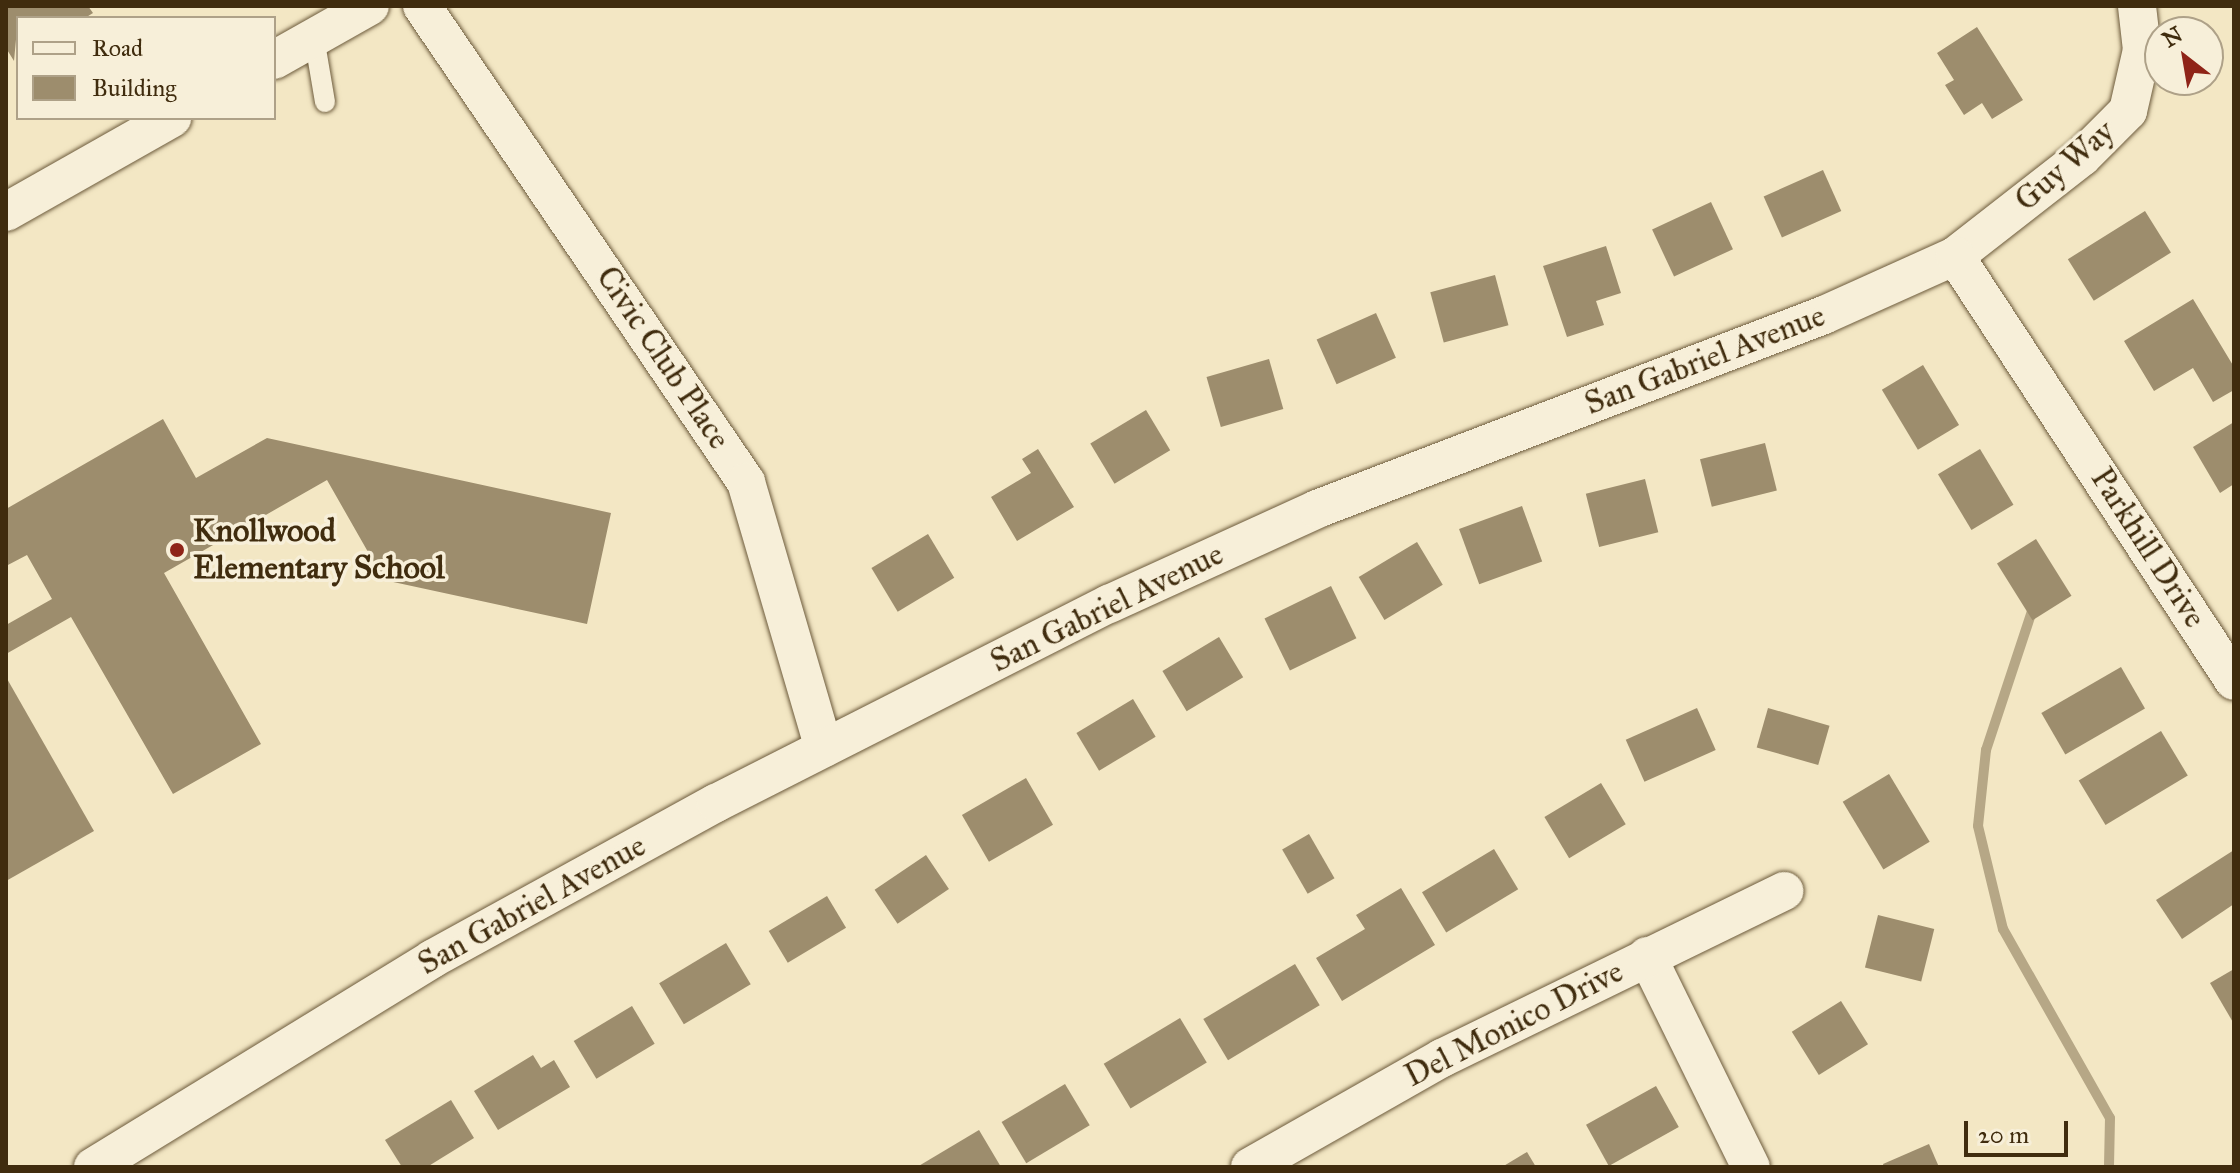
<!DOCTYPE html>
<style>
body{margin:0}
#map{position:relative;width:2240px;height:1173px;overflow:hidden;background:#f3e7c4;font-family:"IM FELL Great Primer",serif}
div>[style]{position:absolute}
.stream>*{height:10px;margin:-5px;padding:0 5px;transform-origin:5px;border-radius:5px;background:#b6a786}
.building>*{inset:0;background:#9d8d6d;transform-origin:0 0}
.roads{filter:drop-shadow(0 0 2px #6d5b3c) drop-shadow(0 0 2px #6d5b3c)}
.service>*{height:20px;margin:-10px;padding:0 10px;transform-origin:10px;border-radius:10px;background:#f7efd9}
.minor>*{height:38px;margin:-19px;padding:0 19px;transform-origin:19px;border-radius:19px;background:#f7efd9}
.dots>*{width:22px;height:22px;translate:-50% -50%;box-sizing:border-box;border:4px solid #f7efd9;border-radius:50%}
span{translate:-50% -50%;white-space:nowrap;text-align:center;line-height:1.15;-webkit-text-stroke:7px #f7efd9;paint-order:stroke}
.street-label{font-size:32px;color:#402c0e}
.poi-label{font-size:32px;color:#402c0e;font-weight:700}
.left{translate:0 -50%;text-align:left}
.frame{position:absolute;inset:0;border:8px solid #402c0e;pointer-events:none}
.legend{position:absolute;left:16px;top:16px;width:260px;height:104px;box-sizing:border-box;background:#f7efd9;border:2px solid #aea188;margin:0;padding:10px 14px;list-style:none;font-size:24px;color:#402c0e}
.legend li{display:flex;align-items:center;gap:16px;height:40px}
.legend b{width:40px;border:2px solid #aea188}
.north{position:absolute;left:2144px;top:16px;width:80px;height:80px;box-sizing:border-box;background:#f7efd9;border:2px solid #aea188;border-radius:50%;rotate:329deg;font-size:22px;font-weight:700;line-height:32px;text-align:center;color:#402c0e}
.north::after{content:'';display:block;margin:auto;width:28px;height:36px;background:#8f2418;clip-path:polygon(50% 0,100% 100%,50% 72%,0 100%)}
.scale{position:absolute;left:1964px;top:1121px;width:104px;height:36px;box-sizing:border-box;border:4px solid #402c0e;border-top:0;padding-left:10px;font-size:24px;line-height:28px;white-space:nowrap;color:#402c0e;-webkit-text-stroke:6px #f7efd9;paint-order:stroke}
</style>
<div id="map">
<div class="stream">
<div style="left:2034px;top:605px;width:153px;rotate:108.3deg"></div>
<div style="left:1986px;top:750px;width:76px;rotate:96deg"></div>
<div style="left:1978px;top:826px;width:106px;rotate:76.4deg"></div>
<div style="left:2003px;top:929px;width:217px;rotate:60.5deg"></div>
<div style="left:2110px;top:1118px;width:49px;rotate:91.2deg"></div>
</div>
<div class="building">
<div style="clip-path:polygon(6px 6px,88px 6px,93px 13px,85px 18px,18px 18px,14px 61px,6px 48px)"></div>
<div style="clip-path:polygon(1977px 27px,2023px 100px,1992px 119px,1982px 103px,1964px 115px,1945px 85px,1954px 80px,1937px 53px)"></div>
<div style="left:1823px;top:170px;width:45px;height:65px;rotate:66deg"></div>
<div style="left:1711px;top:202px;width:52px;height:65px;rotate:65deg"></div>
<div style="left:2145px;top:211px;width:49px;height:91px;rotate:58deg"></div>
<div style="clip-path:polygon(1606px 246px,1621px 293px,1596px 301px,1604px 325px,1567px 337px,1543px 266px)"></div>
<div style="left:1495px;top:275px;width:52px;height:67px;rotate:75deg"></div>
<div style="clip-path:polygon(2193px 299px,2234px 367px,2234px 390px,2213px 402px,2193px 368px,2154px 391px,2124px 341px)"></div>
<div style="left:1376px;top:313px;width:49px;height:65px;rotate:66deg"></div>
<div style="left:1269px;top:359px;width:52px;height:65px;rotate:74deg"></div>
<div style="left:1923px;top:365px;width:70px;height:48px;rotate:59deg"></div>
<div style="left:1146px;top:410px;width:47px;height:65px;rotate:59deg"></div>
<div style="clip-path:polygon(163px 419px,196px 478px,267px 438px,611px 513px,587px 624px,384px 580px,327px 480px,164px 573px,261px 744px,173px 794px,71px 617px,6px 654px,6px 625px,52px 599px,27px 555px,6px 566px,6px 509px)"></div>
<div style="clip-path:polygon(2234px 422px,2234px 484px,2220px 493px,2193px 447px)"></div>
<div style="left:1765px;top:443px;width:49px;height:67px;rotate:76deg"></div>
<div style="clip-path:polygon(1038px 449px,1074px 507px,1017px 541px,991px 497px,1031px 473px,1022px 459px)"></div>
<div style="left:1980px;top:449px;width:65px;height:49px;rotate:59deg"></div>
<div style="left:1645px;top:479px;width:55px;height:61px;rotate:76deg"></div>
<div style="left:1522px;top:506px;width:59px;height:67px;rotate:70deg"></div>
<div style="left:928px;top:534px;width:51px;height:66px;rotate:59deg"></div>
<div style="left:2036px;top:539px;width:67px;height:46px;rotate:58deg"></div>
<div style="left:1417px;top:542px;width:50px;height:68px;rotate:59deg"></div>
<div style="left:1331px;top:586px;width:58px;height:74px;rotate:64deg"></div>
<div style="left:1219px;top:637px;width:47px;height:66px;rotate:59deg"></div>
<div style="left:2121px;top:667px;width:48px;height:92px;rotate:60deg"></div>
<div style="clip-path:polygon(6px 677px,94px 831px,6px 881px)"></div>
<div style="left:1133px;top:699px;width:44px;height:66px;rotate:59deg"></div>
<div style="left:1697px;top:708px;width:46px;height:78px;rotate:66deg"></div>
<div style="left:1768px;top:708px;width:64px;height:41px;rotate:16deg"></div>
<div style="left:2161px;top:731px;width:52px;height:96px;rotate:59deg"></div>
<div style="left:1889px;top:774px;width:79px;height:54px;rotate:59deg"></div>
<div style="left:1026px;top:778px;width:54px;height:74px;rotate:60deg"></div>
<div style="left:1601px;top:783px;width:48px;height:66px;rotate:59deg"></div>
<div style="left:1309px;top:834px;width:51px;height:31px;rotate:60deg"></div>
<div style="left:1494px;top:849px;width:47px;height:84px;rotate:59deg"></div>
<div style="clip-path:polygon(2234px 850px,2234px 904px,2182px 939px,2156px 900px)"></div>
<div style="left:926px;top:855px;width:41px;height:62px;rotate:56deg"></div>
<div style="clip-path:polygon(1401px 888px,1435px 945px,1342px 1001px,1316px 958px,1365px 929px,1356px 915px)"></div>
<div style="left:827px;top:896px;width:37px;height:68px;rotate:59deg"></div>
<div style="left:1878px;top:915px;width:58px;height:54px;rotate:14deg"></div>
<div style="left:726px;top:943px;width:48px;height:78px;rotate:59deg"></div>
<div style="left:1295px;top:964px;width:48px;height:107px;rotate:59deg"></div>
<div style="clip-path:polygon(2234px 969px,2234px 1024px,2210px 983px)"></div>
<div style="left:1841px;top:1001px;width:51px;height:58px;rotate:58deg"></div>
<div style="left:632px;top:1006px;width:44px;height:68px;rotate:59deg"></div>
<div style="left:1180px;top:1018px;width:52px;height:89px;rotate:59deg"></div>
<div style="clip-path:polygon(533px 1055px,541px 1068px,554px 1060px,570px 1087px,498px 1130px,474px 1091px)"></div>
<div style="left:1065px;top:1084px;width:48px;height:74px;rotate:59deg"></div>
<div style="left:1656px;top:1086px;width:47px;height:80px;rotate:61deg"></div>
<div style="clip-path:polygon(451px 1100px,474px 1138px,427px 1167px,402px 1167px,385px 1140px)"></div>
<div style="clip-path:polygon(979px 1130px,1001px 1167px,917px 1167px)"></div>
<div style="clip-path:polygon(1929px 1144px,1939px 1167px,1884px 1167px,1883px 1164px)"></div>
<div style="clip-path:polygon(1527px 1152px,1536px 1167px,1502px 1167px)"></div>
</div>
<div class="roads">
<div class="service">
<div style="left:314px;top:37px;width:66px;rotate:80.4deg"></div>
</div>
<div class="minor">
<div style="left:422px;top:6px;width:576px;rotate:55.76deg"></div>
<div style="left:746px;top:482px;width:277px;rotate:73.7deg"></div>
<div style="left:274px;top:60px;width:110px;rotate:-29.4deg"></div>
<div style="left:6px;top:212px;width:191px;rotate:-29.5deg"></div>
<div style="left:1955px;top:256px;width:161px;rotate:-37.9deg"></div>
<div style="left:2082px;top:157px;width:65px;rotate:-45deg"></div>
<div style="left:2128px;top:111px;width:63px;rotate:-77.1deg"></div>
<div style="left:2142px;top:50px;width:44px;rotate:-96.5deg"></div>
<div style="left:1647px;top:956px;width:235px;rotate:63.8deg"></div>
<div style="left:93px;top:1167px;width:398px;rotate:-31.5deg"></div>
<div style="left:432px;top:959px;width:324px;rotate:-28.8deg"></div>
<div style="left:716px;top:803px;width:441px;rotate:-26.9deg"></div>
<div style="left:1109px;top:604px;width:229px;rotate:-24.5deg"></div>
<div style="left:1317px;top:509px;width:543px;rotate:-20.94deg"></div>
<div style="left:1824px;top:315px;width:144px;rotate:-24.2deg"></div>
<div style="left:1955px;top:256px;width:508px;rotate:56.72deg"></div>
<div style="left:1250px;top:1167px;width:221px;rotate:-29.6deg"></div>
<div style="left:1442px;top:1058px;width:381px;rotate:-26deg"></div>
</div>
</div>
<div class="dots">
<div style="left:177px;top:550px;background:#8f2418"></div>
</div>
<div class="street-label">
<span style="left:2065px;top:166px;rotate:-41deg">Guy Way</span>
<span style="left:663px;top:358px;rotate:56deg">Civic Club Place</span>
<span style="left:1705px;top:360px;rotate:-21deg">San Gabriel Avenue</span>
<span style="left:2148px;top:548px;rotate:57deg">Parkhill Drive</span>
<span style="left:1107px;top:608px;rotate:-26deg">San Gabriel Avenue</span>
<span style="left:532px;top:905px;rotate:-29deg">San Gabriel Avenue</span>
<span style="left:1514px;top:1024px;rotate:-27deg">Del Monico Drive</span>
</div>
<div class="poi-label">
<span class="left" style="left:193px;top:550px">Knollwood<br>Elementary School</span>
</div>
<div class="frame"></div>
<ul class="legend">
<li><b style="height:10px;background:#f7efd9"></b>Road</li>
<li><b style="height:22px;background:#9d8d6d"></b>Building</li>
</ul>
<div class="north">N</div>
<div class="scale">20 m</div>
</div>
